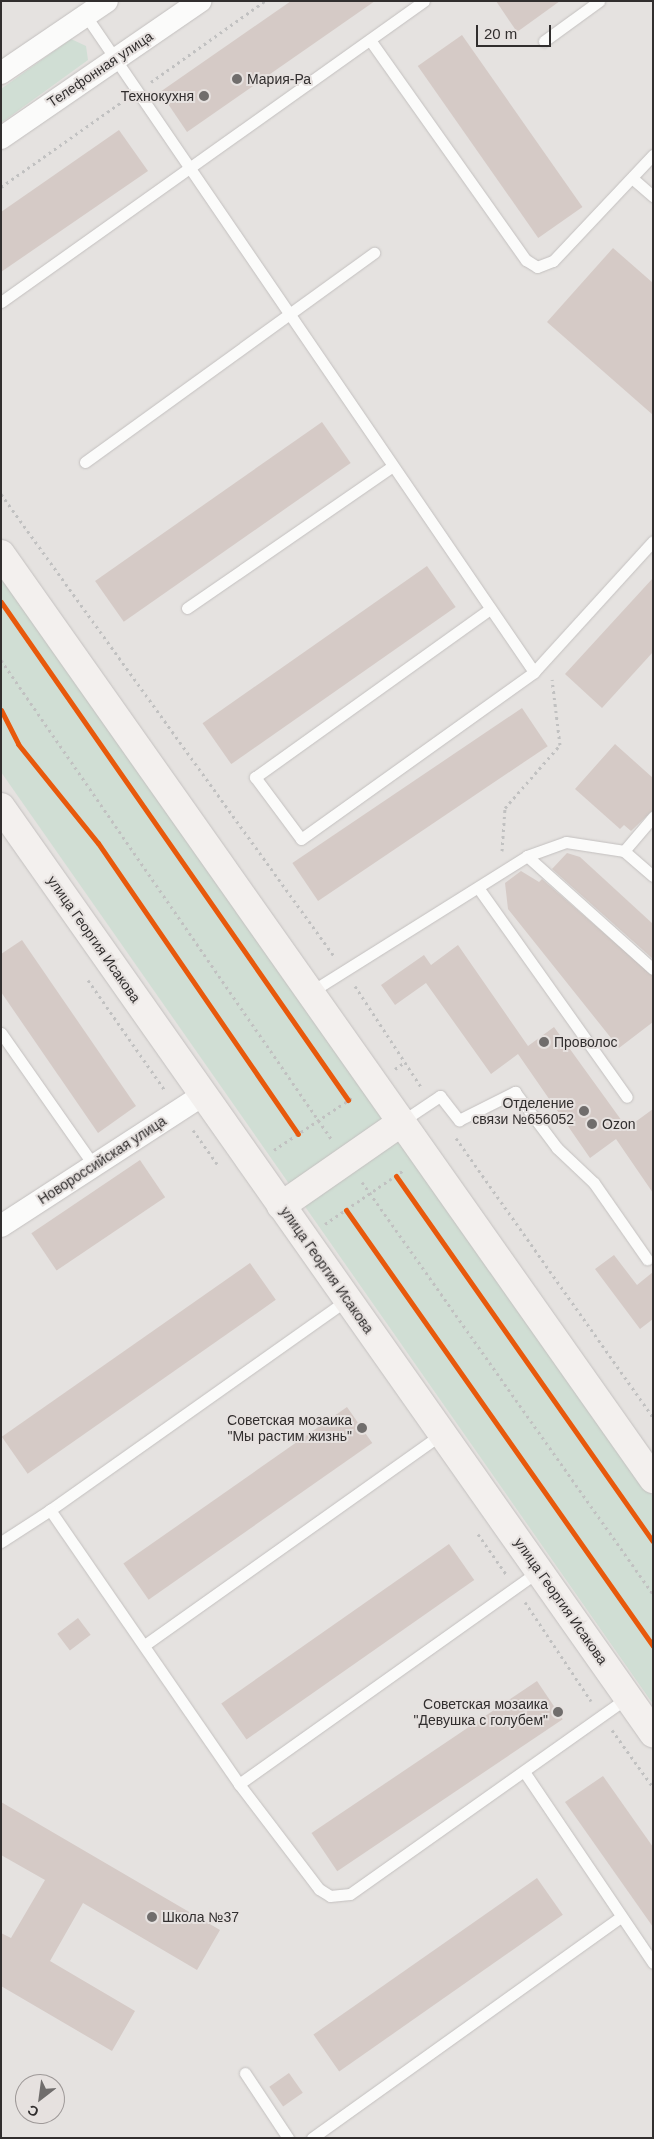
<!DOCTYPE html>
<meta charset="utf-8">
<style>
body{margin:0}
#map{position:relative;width:654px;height:2139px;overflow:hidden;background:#e5e2e0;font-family:Helvetica,sans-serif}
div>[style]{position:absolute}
.green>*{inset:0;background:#d0ded4}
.building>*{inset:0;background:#d5cac6;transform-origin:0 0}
.path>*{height:3px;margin-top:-1.5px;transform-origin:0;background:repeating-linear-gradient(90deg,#c1c1c1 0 2.5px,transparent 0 6.5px)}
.roads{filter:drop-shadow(0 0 1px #c3c0bf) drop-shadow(0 0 1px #c3c0bf)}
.lane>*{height:11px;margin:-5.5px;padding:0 5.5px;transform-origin:5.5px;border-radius:5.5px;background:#fbfbfa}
.street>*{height:22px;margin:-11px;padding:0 11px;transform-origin:11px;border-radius:11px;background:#fbfbfa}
.secondary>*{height:28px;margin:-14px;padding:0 14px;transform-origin:14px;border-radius:14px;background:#f3f0ee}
.cycleway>*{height:5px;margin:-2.5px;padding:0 2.5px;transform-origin:2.5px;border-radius:2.5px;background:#e8590c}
.dots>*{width:14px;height:14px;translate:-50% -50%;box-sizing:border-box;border:2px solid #e6e1df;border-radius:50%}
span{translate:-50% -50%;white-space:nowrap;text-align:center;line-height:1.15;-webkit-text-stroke:4px #e6e1df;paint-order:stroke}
.street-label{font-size:14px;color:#312e2e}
.poi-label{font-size:14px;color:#312e2e}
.left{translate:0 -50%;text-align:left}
.right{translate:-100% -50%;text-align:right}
.frame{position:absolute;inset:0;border:2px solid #312e2e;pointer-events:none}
.north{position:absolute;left:15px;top:2074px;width:50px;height:50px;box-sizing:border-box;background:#e6e1df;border:1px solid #9e9998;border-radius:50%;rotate:210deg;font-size:14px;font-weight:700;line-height:20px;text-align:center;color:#312e2e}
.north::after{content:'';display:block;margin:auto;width:18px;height:22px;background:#706d6c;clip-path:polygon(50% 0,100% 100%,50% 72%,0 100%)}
.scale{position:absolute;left:476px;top:25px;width:75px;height:22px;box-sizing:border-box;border:2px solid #312e2e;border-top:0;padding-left:6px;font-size:15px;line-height:18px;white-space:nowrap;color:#312e2e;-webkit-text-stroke:4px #e6e1df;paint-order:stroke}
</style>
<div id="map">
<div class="green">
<div style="clip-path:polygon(71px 39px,86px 46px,88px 60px,1px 123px,1px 89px)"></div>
<div style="clip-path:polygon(1px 567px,653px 1497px,653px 1704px,1px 772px)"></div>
</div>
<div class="building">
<div style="clip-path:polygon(291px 1px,375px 1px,187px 132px,160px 92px)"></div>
<div style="clip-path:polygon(496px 1px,560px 1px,517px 32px)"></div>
<div style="left:462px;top:35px;width:210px;height:54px;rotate:55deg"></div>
<div style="clip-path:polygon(119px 130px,148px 171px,1px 272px,1px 212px)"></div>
<div style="clip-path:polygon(613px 248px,653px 283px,653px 415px,547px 322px)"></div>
<div style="left:322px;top:422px;width:50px;height:277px;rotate:55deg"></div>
<div style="left:427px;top:566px;width:50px;height:274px;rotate:55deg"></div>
<div style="clip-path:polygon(653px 578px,653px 652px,602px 708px,565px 674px)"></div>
<div style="left:522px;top:708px;width:46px;height:277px;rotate:56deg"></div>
<div style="clip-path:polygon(615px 744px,653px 778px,653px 810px,631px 831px,624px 825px,620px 829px,575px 789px)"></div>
<div style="clip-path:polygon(567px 853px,580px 857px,653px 924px,653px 959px,552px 869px)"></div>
<div style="clip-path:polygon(521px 871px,539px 882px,542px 879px,653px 976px,653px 1022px,619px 1048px,508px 909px,505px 883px)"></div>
<div style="clip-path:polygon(22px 940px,136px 1106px,98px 1133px,1px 992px,1px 954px)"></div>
<div style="clip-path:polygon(458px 945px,528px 1046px,554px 1027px,627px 1128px,653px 1109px,653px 1193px,616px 1139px,590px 1158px,518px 1054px,491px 1074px,426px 983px,395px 1005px,381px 985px,424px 955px,431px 965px)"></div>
<div style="left:140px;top:1160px;width:45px;height:131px;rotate:56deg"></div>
<div style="clip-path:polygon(614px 1255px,637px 1285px,653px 1272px,653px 1319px,640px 1329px,595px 1269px)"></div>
<div style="left:250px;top:1263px;width:45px;height:303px;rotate:55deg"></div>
<div style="left:347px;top:1407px;width:44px;height:273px;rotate:55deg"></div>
<div style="left:449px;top:1544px;width:44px;height:278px;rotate:55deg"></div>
<div style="left:78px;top:1618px;width:21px;height:26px;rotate:53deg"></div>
<div style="left:537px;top:1681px;width:46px;height:272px;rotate:56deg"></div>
<div style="clip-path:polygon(603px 1776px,653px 1847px,653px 1927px,565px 1802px)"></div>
<div style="clip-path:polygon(1px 1802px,220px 1930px,197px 1970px,83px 1903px,50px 1961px,135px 2011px,112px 2051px,1px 1986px,1px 1933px,11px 1938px,45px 1880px,1px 1855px)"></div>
<div style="left:537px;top:1878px;width:45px;height:273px;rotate:55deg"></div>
<div style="left:289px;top:2073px;width:24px;height:24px;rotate:55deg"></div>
</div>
<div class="path">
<div style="left:151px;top:82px;width:140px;rotate:-35.4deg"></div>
<div style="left:1px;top:187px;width:149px;rotate:-35.2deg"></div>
<div style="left:1px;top:494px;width:570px;rotate:54.22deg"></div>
<div style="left:1px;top:660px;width:583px;rotate:55.41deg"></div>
<div style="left:502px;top:851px;width:43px;rotate:-86deg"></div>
<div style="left:505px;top:808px;width:84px;rotate:-48.9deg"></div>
<div style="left:560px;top:745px;width:66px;rotate:-96.9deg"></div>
<div style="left:88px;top:980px;width:136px;rotate:55.1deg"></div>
<div style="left:355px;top:986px;width:121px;rotate:56.8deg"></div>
<div style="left:395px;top:1069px;width:12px;rotate:-35deg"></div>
<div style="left:193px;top:1130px;width:43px;rotate:54.5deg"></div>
<div style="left:456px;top:1138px;width:342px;rotate:54.8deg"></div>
<div style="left:274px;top:1150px;width:94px;rotate:-33.7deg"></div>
<div style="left:362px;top:1182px;width:504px;rotate:54.77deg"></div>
<div style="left:325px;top:1224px;width:96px;rotate:-34.4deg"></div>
<div style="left:478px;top:1534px;width:49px;rotate:55deg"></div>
<div style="left:525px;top:1602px;width:119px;rotate:56.3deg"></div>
<div style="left:612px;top:1730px;width:70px;rotate:54.3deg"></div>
</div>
<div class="roads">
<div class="lane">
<div style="left:86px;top:16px;width:794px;rotate:55.67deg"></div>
<div style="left:370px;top:40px;width:270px;rotate:54.7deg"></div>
<div style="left:526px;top:260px;width:13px;rotate:32deg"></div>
<div style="left:537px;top:267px;width:17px;rotate:-21deg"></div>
<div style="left:553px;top:261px;width:146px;rotate:-46.7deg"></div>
<div style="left:544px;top:41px;width:68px;rotate:-36deg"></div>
<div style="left:632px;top:178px;width:28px;rotate:41deg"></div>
<div style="left:1px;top:302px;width:519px;rotate:-35.44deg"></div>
<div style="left:85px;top:462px;width:357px;rotate:-35.9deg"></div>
<div style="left:187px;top:608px;width:250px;rotate:-34.6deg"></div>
<div style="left:490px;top:609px;width:289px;rotate:144.4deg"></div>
<div style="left:255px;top:777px;width:77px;rotate:53.4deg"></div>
<div style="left:301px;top:839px;width:287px;rotate:-35.6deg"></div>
<div style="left:534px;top:672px;width:177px;rotate:-47.7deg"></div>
<div style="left:624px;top:851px;width:45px;rotate:-49.5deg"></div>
<div style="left:527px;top:856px;width:169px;rotate:41.9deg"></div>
<div style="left:479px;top:889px;width:255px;rotate:54.6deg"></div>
<div style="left:309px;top:993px;width:257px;rotate:-32.1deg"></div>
<div style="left:527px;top:856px;width:41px;rotate:-19.7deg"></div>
<div style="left:566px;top:842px;width:59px;rotate:8.8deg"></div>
<div style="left:624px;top:851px;width:38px;rotate:41deg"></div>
<div style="left:1px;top:1033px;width:162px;rotate:55deg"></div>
<div style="left:401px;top:1122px;width:47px;rotate:-33.7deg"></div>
<div style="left:440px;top:1096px;width:31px;rotate:52deg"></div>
<div style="left:459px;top:1120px;width:63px;rotate:-26.6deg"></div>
<div style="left:515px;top:1092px;width:70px;rotate:53.1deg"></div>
<div style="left:557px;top:1148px;width:51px;rotate:43.4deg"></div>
<div style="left:594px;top:1183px;width:93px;rotate:55.1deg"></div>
<div style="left:50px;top:1510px;width:365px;rotate:-35.3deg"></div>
<div style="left:1px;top:1542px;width:59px;rotate:-33.1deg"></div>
<div style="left:50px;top:1510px;width:333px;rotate:55.4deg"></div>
<div style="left:239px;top:1784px;width:132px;rotate:52.7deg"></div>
<div style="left:319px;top:1889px;width:13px;rotate:32deg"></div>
<div style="left:330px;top:1896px;width:20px;rotate:-6deg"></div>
<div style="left:350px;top:1894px;width:339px;rotate:-35.3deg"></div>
<div style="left:146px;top:1644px;width:363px;rotate:-35.4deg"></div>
<div style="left:525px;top:1773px;width:229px;rotate:56deg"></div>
<div style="left:239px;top:1784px;width:368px;rotate:-35.4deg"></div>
<div style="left:245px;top:2073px;width:78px;rotate:56.5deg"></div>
<div style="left:312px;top:2138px;width:380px;rotate:-35.6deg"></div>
</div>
<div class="street">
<div style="left:1px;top:73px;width:128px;rotate:-34.2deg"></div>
<div style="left:1px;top:138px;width:242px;rotate:-34.5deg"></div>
<div style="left:1px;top:1226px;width:242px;rotate:-33deg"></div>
</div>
<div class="secondary">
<div style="left:1px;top:554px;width:1132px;rotate:54.82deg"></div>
<div style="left:1px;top:807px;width:1133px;rotate:54.85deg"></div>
<div style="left:281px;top:1206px;width:144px;rotate:-34.8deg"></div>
</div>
</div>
<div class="cycleway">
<div style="left:1px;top:602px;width:607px;rotate:55.13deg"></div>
<div style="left:1px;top:710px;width:38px;rotate:63deg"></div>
<div style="left:18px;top:744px;width:127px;rotate:51.1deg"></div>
<div style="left:98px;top:843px;width:353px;rotate:55.5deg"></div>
<div style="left:396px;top:1176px;width:446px;rotate:54.9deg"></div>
<div style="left:346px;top:1210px;width:533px;rotate:54.85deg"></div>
</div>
<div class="dots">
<div style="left:237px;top:79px;background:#706d6c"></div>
<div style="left:204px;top:96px;background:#706d6c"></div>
<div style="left:544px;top:1042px;background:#706d6c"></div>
<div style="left:584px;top:1111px;background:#706d6c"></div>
<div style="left:592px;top:1124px;background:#706d6c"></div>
<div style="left:362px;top:1428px;background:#706d6c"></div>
<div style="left:558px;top:1712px;background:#706d6c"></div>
<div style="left:152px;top:1917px;background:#706d6c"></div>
</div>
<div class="street-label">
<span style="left:100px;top:69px;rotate:-34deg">Телефонная улица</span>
<span style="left:94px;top:939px;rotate:55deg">улица Георгия Исакова</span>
<span style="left:102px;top:1160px;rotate:-33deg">Новороссийская улица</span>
<span style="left:327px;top:1270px;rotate:55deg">улица Георгия Исакова</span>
<span style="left:561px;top:1601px;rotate:55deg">улица Георгия Исакова</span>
</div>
<div class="poi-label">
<span class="left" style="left:247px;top:79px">Мария-Ра</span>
<span class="right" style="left:194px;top:96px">Технокухня</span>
<span class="left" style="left:554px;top:1042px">Проволос</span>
<span class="right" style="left:574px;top:1111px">Отделение<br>связи №656052</span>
<span class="left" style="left:602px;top:1124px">Ozon</span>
<span class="right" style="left:352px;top:1428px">Советская мозаика<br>"Мы растим жизнь"</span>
<span class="right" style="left:548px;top:1712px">Советская мозаика<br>"Девушка с голубем"</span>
<span class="left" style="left:162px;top:1917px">Школа №37</span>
</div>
<div class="frame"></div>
<div class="north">С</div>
<div class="scale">20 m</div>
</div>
